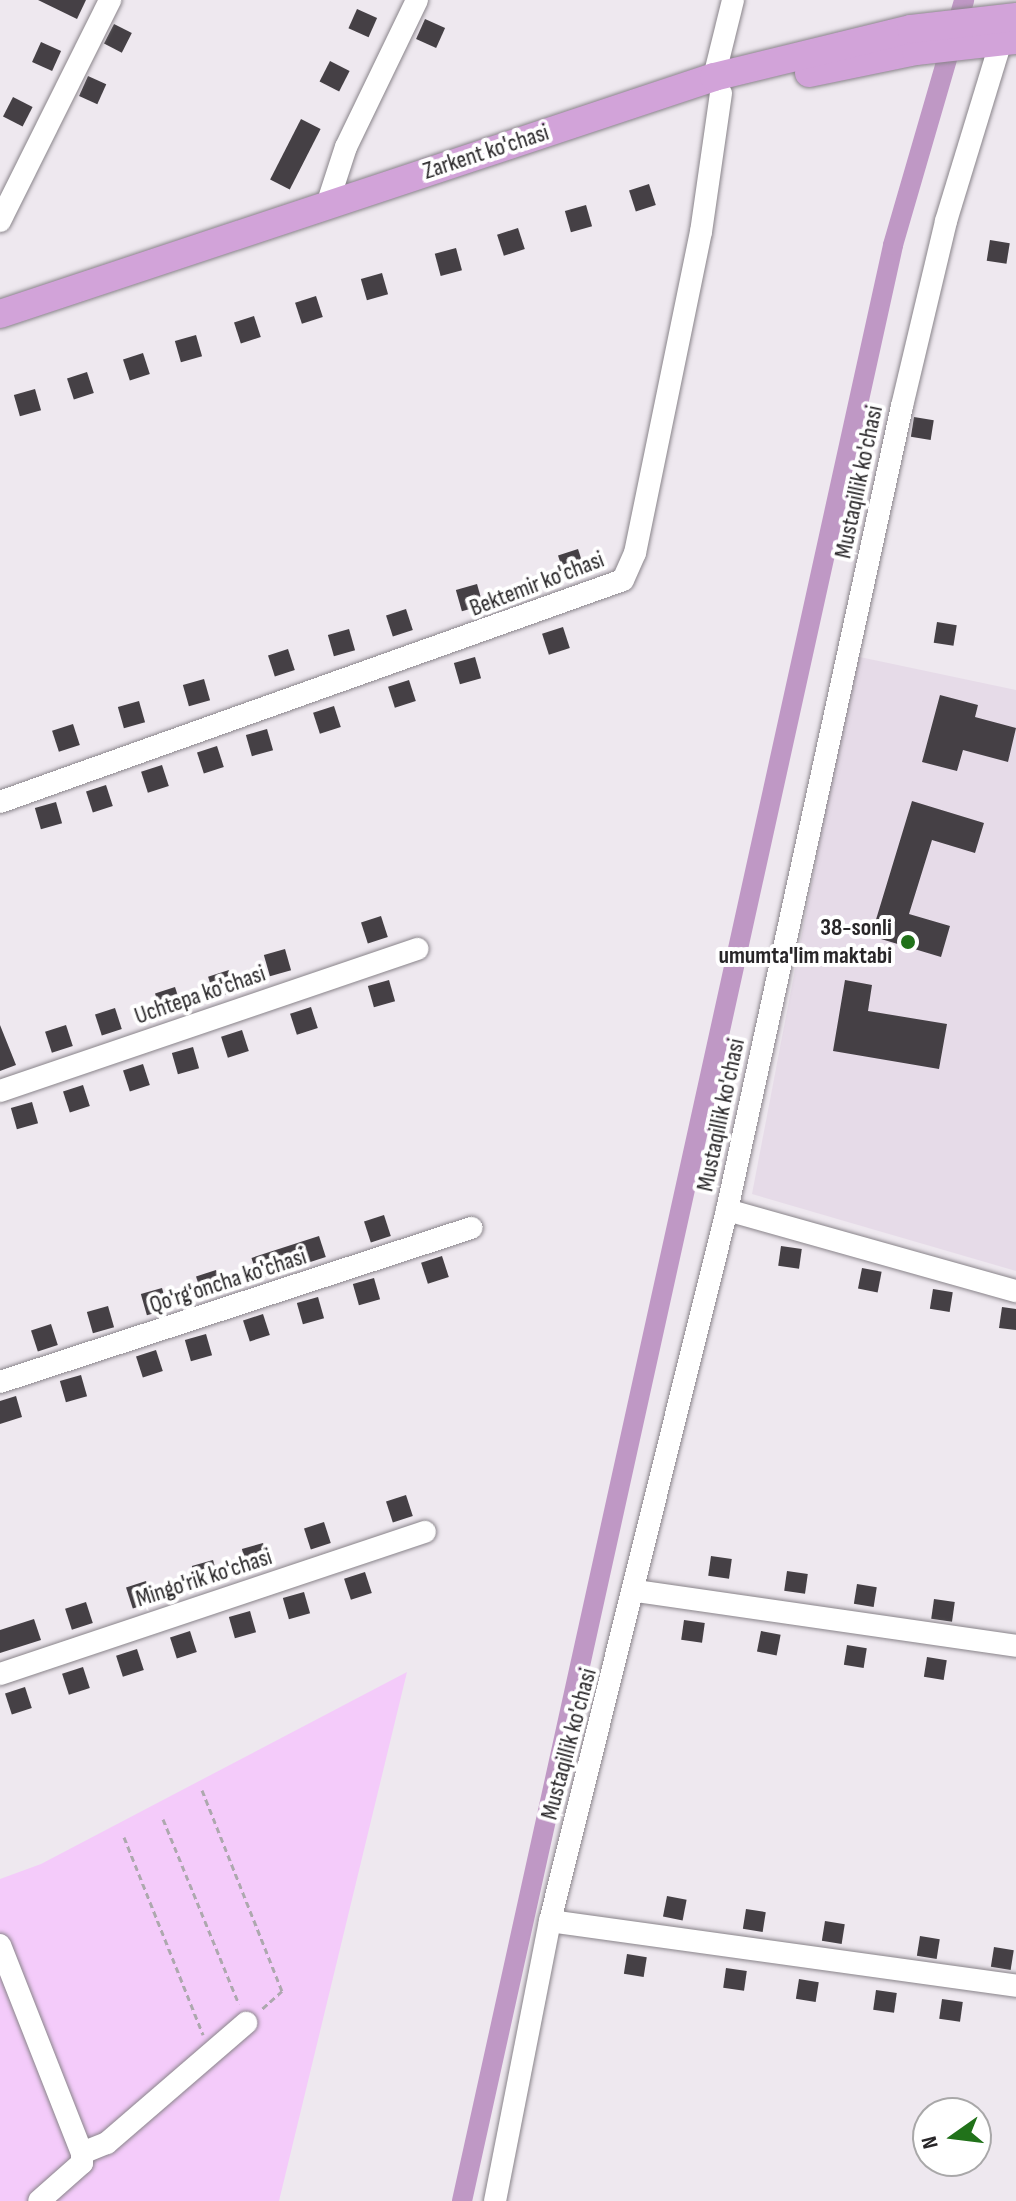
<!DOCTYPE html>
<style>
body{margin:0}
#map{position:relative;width:1016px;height:2201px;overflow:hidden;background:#eee8ef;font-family:"Sofia Sans Condensed",sans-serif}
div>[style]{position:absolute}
.built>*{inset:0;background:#e6dbe8}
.green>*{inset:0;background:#f4cbfa}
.canal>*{height:20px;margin:-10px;padding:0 10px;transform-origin:10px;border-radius:10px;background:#bf98c5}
.building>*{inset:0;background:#454045;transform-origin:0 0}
.path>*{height:3px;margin-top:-1.5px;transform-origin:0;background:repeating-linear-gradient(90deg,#ada8ae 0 6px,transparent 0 10px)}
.roads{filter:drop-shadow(0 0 2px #89848a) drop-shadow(0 0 2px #89848a)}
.minor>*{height:22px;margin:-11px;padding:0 11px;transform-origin:11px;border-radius:11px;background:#fff}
.major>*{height:28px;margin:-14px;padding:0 14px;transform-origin:14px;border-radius:14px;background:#d2a3d9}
.dots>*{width:22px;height:22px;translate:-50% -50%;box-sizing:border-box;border:4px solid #fff;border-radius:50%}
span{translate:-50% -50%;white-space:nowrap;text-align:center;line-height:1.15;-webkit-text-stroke:8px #fff;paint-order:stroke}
.street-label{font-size:24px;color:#282628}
.poi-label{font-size:24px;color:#282628;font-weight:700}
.right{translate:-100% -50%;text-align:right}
.north{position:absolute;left:912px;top:2097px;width:80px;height:80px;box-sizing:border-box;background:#fff;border:2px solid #a9a8a9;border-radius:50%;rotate:256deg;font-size:22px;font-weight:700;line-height:32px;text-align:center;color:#282628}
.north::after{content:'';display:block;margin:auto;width:28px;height:36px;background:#21721a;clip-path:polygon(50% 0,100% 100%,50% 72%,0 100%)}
</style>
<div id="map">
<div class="built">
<div style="clip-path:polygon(855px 656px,1016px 690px,1016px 1271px,752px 1194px)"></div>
</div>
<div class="green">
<div style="clip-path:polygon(407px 1672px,279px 2201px,0 2201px,0 1879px,41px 1864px)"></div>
</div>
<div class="canal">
<div style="left:462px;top:2201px;width:2003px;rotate:-77.57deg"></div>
<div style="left:893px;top:245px;width:255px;rotate:-73.8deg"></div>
</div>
<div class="building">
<div style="clip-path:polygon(38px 0,86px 0,77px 19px)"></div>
<div style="left:357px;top:9px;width:22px;height:21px;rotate:24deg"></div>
<div style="left:425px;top:19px;width:22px;height:22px;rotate:24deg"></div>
<div style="left:114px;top:24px;width:20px;height:22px;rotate:27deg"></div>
<div style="left:41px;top:42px;width:22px;height:22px;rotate:24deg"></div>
<div style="left:330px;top:61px;width:22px;height:23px;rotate:27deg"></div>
<div style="left:88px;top:76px;width:20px;height:22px;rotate:24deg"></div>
<div style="left:13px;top:97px;width:22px;height:22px;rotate:27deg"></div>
<div style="left:301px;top:119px;width:22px;height:68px;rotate:27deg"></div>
<div style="left:649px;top:184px;width:22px;height:21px;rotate:72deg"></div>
<div style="left:586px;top:205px;width:22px;height:22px;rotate:74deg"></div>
<div style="left:518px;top:228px;width:22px;height:22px;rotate:72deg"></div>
<div style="left:990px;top:240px;width:20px;height:21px;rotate:9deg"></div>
<div style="left:456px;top:248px;width:23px;height:22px;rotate:75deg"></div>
<div style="left:382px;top:273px;width:22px;height:22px;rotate:74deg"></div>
<div style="left:316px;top:296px;width:22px;height:22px;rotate:72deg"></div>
<div style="left:254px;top:316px;width:22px;height:21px;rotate:72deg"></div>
<div style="left:196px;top:335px;width:22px;height:22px;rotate:74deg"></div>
<div style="left:143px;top:353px;width:22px;height:21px;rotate:72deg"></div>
<div style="left:87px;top:372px;width:22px;height:21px;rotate:72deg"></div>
<div style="left:35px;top:389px;width:22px;height:22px;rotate:74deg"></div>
<div style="left:914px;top:417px;width:20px;height:20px;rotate:9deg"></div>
<div style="left:578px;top:549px;width:22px;height:21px;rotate:72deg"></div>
<div style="left:477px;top:584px;width:22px;height:22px;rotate:74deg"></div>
<div style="left:406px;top:609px;width:22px;height:21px;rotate:72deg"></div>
<div style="left:937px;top:622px;width:20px;height:21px;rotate:9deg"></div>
<div style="left:563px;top:627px;width:22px;height:22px;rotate:72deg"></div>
<div style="left:349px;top:629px;width:22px;height:22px;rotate:74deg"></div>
<div style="left:288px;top:649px;width:22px;height:21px;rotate:72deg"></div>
<div style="left:475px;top:657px;width:22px;height:22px;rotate:74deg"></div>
<div style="left:204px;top:679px;width:22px;height:22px;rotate:74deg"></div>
<div style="left:409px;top:680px;width:22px;height:22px;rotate:72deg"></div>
<div style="clip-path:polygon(940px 695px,978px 705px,975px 717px,1016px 728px,1008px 762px,963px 750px,957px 771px,922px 762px)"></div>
<div style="left:139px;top:701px;width:22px;height:22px;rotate:74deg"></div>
<div style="left:334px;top:706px;width:22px;height:22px;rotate:72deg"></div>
<div style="left:73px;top:724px;width:22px;height:22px;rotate:72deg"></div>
<div style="left:267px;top:729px;width:22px;height:22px;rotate:74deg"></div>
<div style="left:217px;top:746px;width:22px;height:21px;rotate:72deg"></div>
<div style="left:162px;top:765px;width:22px;height:22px;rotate:72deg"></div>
<div style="left:106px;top:785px;width:22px;height:21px;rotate:72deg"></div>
<div style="clip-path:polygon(912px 801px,984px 823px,975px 853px,932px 840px,909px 914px,950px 926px,941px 957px,871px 936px)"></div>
<div style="left:56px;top:802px;width:22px;height:22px;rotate:74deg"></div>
<div style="left:381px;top:916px;width:22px;height:21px;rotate:72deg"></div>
<div style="left:285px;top:949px;width:22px;height:22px;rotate:74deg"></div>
<div style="left:229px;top:970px;width:22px;height:22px;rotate:72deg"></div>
<div style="left:389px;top:980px;width:22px;height:22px;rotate:74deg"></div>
<div style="clip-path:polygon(845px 980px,872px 985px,868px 1011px,947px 1024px,939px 1069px,833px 1051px)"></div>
<div style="left:175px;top:987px;width:22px;height:21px;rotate:72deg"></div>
<div style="left:311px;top:1007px;width:22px;height:22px;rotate:72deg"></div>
<div style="left:115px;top:1008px;width:22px;height:21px;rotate:72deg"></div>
<div style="clip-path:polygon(0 1025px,16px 1065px,0 1071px)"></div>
<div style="left:66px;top:1025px;width:22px;height:22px;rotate:72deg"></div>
<div style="left:242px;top:1030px;width:22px;height:22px;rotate:72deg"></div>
<div style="left:193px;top:1047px;width:22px;height:22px;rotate:74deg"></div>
<div style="left:143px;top:1064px;width:22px;height:21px;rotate:72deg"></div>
<div style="left:83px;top:1085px;width:22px;height:21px;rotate:72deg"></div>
<div style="left:32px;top:1102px;width:22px;height:22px;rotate:74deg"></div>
<div style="left:384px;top:1215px;width:22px;height:21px;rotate:72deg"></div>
<div style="left:319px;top:1236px;width:22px;height:71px;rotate:72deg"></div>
<div style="left:781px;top:1246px;width:21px;height:20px;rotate:8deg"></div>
<div style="left:442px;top:1256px;width:22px;height:22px;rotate:72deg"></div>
<div style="left:862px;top:1268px;width:20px;height:21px;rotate:11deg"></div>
<div style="left:216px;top:1270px;width:22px;height:21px;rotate:72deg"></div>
<div style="left:374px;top:1278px;width:22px;height:22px;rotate:74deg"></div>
<div style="left:162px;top:1288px;width:22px;height:22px;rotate:74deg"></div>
<div style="left:933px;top:1289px;width:20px;height:20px;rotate:9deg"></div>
<div style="left:318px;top:1297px;width:22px;height:22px;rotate:74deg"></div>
<div style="left:108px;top:1306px;width:22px;height:22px;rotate:74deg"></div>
<div style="clip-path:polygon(1002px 1307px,1016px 1309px,1016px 1330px,999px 1328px)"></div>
<div style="left:263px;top:1314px;width:22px;height:21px;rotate:72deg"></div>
<div style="left:51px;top:1324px;width:22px;height:21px;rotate:72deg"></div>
<div style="left:206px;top:1334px;width:22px;height:22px;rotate:74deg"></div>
<div style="left:156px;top:1350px;width:22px;height:21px;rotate:72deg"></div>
<div style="left:81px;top:1375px;width:22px;height:22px;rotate:74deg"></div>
<div style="clip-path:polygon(16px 1396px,22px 1417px,0 1424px,0 1401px)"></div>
<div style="left:406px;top:1495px;width:22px;height:21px;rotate:72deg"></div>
<div style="left:324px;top:1522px;width:22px;height:21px;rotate:72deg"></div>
<div style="left:263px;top:1543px;width:22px;height:22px;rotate:74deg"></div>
<div style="left:711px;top:1556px;width:21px;height:20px;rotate:8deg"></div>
<div style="left:213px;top:1560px;width:22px;height:22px;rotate:74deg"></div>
<div style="left:787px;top:1571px;width:21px;height:20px;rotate:8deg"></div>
<div style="left:365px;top:1572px;width:22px;height:22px;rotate:72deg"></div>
<div style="left:146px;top:1581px;width:22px;height:21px;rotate:72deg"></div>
<div style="left:857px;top:1584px;width:20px;height:20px;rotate:9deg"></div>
<div style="left:304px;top:1592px;width:22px;height:22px;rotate:74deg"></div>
<div style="left:934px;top:1599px;width:21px;height:20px;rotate:8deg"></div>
<div style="left:86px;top:1602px;width:22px;height:22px;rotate:72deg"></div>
<div style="left:250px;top:1611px;width:22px;height:22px;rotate:74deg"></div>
<div style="clip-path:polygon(34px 1619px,41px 1640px,0 1653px,0 1630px)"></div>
<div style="left:684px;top:1620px;width:21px;height:20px;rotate:8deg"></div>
<div style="left:190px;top:1631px;width:22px;height:21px;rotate:72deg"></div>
<div style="left:761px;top:1631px;width:20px;height:21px;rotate:11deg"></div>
<div style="left:847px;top:1645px;width:20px;height:20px;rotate:9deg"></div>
<div style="left:137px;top:1649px;width:22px;height:22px;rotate:72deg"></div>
<div style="left:927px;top:1657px;width:20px;height:20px;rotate:9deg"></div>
<div style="left:83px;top:1667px;width:22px;height:22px;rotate:72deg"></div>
<div style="left:25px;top:1687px;width:22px;height:21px;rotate:72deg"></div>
<div style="left:667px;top:1896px;width:20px;height:21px;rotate:11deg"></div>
<div style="left:746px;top:1909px;width:20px;height:20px;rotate:9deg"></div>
<div style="left:825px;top:1921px;width:20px;height:20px;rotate:9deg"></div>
<div style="left:920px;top:1936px;width:20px;height:20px;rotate:9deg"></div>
<div style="left:994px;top:1947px;width:20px;height:20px;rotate:9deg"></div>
<div style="left:627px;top:1954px;width:20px;height:20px;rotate:9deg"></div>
<div style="left:726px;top:1968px;width:21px;height:20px;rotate:8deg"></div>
<div style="left:799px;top:1979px;width:20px;height:20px;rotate:9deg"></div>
<div style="left:876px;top:1990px;width:21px;height:20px;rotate:8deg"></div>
<div style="left:942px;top:1999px;width:21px;height:20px;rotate:8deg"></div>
</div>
<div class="path">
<div style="left:202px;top:1790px;width:216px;rotate:68.3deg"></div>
<div style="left:282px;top:1991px;width:28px;rotate:138deg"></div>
<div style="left:163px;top:1819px;width:200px;rotate:67.7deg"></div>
<div style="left:124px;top:1837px;width:213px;rotate:68.2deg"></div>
</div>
<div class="roads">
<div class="minor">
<div style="left:714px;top:77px;width:79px;rotate:-76.1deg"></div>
<div style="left:327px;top:205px;width:61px;rotate:-71.9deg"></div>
<div style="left:346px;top:147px;width:163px;rotate:-64.2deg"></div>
<div style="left:0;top:221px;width:247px;rotate:-63.5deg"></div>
<div style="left:0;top:802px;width:661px;rotate:-19.61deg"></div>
<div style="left:623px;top:580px;width:30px;rotate:-66deg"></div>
<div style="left:635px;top:553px;width:328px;rotate:-78.4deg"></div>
<div style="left:701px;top:232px;width:140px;rotate:-81.8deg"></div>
<div style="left:0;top:1091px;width:441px;rotate:-18.8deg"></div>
<div style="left:727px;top:1210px;width:300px;rotate:15.7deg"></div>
<div style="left:0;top:1382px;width:496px;rotate:-18.1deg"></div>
<div style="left:636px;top:1591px;width:384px;rotate:8.2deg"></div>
<div style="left:0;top:1674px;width:448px;rotate:-18.5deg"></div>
<div style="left:550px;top:1921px;width:471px;rotate:7.9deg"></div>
<div style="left:0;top:1945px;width:224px;rotate:68.5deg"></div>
<div style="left:82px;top:2153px;width:10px;rotate:90deg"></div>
<div style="left:82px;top:2163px;width:57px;rotate:138.5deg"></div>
<div style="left:82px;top:2153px;width:27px;rotate:-22deg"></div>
<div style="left:107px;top:2143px;width:184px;rotate:-40.8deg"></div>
<div style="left:495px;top:2201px;width:285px;rotate:-78.9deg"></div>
<div style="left:550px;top:1921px;width:733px;rotate:-76.02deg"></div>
<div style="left:727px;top:1210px;width:823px;rotate:-77.72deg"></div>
<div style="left:902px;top:406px;width:190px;rotate:-76.6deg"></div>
<div style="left:946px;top:221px;width:188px;rotate:-73deg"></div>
</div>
<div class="major">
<div style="left:809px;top:73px;width:109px;rotate:-11.6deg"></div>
<div style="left:916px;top:51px;width:101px;rotate:-6.3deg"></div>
<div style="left:0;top:314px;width:752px;rotate:-18.36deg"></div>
<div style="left:714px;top:77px;width:203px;rotate:-13.7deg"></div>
<div style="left:911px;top:29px;width:106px;rotate:-6.5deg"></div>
</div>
</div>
<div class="dots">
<div style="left:908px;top:942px;background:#21721a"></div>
</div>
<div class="street-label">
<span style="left:486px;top:152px;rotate:-18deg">Zarkent ko'chasi</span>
<span style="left:859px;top:482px;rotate:-78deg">Mustaqillik ko'chasi</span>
<span style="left:537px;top:584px;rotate:-21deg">Bektemir ko'chasi</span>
<span style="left:200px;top:995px;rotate:-19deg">Uchtepa ko'chasi</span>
<span style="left:721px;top:1115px;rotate:-78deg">Mustaqillik ko'chasi</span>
<span style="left:228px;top:1281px;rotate:-18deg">Qo'rg'oncha ko'chasi</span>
<span style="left:204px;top:1578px;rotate:-18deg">Mingo'rik ko'chasi</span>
<span style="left:569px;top:1744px;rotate:-75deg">Mustaqillik ko'chasi</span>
</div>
<div class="poi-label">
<span class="right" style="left:892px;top:942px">38-sonli<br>umumta'lim maktabi</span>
</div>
<div class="north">N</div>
</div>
